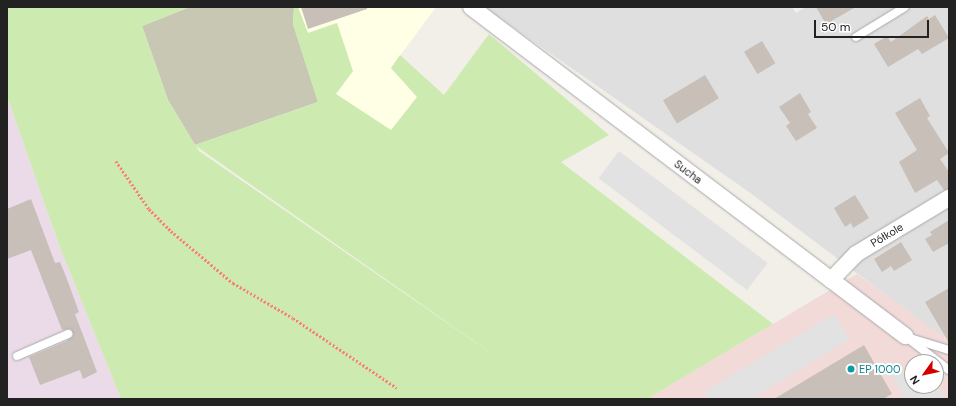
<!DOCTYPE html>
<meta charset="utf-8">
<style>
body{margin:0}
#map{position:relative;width:956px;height:406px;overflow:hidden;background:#f2efe9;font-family:"DM Sans",sans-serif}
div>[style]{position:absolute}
.residential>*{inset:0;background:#e0dfdf}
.commercial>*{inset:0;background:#f2dad9}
.industrial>*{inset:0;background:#ebdbe8}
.education>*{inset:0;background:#ffffe5}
.construction>*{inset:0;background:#c7c7b4}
.grass>*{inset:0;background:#cdebb0}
.parking>*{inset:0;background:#e2e2e2;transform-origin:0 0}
.building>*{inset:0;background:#c7bfb8;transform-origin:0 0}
.path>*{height:2.5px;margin-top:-1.25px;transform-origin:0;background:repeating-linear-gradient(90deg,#fa8072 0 2px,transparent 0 4px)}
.roads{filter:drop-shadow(0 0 1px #a9a9a9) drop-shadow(0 0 1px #a9a9a9)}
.service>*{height:8px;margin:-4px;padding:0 4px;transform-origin:4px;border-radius:4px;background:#fff}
.minor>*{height:16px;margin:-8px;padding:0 8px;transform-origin:8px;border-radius:8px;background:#fff}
.dots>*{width:11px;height:11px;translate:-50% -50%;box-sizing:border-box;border:2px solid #fff;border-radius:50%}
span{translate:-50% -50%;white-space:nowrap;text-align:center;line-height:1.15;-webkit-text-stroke:4px #fff;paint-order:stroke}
.street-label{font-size:11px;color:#222}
.culture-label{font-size:11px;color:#0d838f}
.left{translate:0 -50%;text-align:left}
.frame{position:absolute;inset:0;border:8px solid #222;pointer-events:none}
.north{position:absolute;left:904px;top:354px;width:40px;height:40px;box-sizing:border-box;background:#fff;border:1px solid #a7a7a7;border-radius:50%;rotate:237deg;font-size:11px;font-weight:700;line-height:16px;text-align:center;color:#222}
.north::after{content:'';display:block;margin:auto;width:14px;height:18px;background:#d40000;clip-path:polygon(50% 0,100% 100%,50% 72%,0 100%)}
.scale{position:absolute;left:814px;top:20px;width:115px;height:18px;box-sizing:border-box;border:2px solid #222;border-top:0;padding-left:5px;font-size:12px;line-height:14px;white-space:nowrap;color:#222;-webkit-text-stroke:3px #fff;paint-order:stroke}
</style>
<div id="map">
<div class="residential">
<div style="clip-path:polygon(484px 7px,792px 7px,796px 13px,806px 7px,949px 7px,949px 334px,943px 338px,749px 192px)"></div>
</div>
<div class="commercial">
<div style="clip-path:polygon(evenodd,857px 274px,949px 341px,949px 399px,647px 399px,857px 274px,912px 362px,936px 362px,936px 386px,912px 386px,912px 362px)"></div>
</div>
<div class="industrial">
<div style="clip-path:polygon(7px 96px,59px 245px,121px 399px,7px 399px)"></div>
</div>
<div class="education">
<div style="clip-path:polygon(298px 7px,436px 7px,391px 68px,417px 97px,391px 131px,336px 94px,337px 23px,308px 33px)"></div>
</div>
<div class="construction">
<div style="clip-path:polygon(190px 7px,294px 7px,293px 24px,318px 102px,195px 145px,168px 100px,142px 26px)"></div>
</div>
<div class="grass">
<div style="clip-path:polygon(evenodd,7px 7px,190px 7px,142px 26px,168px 100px,195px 145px,318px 102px,293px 24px,294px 7px,298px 7px,308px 33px,337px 23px,353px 71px,336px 94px,391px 130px,417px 97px,391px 68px,400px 55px,444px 95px,489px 34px,609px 135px,561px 162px,773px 324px,647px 399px,121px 399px,59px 245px,7px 96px,7px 7px,196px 146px,515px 370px,199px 151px,196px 146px)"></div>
</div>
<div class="parking">
<div style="left:619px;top:151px;width:186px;height:34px;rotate:37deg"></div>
<div style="clip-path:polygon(834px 314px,850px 339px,751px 399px,710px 399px,705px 391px)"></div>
<div style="clip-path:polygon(896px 361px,912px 388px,936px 386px,936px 382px,946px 399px,905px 399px,886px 367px)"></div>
</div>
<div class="building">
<div style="clip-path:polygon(301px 7px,367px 7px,367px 9px,308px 29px)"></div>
<div style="clip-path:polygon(816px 7px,856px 7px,826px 24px)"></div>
<div style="clip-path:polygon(935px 15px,949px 38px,922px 54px,918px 49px,888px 67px,874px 44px,887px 36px,891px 42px,927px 16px,929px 19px)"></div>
<div style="left:762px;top:41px;width:26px;height:21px;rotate:59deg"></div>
<div style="left:705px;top:75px;width:27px;height:49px;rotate:59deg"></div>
<div style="clip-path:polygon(800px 93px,811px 112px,808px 114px,817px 128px,796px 141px,786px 126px,790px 123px,779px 107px)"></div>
<div style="clip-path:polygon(920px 98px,930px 116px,927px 118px,949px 153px,940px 159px,949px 172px,949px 189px,944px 190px,937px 180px,915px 193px,899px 162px,917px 150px,895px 113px)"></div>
<div style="clip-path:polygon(855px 195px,869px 218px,853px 228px,851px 223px,845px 227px,834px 208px)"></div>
<div style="clip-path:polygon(31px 199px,55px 263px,60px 262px,65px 274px,79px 312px,75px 314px,97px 372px,83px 379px,80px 370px,40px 385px,29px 357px,67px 341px,73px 334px,69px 329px,62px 330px,31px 250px,7px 259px,7px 209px)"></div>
<div style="clip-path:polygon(949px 220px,949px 243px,933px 252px,925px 239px,932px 235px,930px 232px)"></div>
<div style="clip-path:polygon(901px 242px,912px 260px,894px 271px,891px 266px,882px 272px,874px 259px)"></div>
<div style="clip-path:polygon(949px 288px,949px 343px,925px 302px)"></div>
<div style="clip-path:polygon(864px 345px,892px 394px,883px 399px,774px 399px)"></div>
</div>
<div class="path">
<div style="left:116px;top:161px;width:58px;rotate:55.5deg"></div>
<div style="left:149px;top:209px;width:31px;rotate:45deg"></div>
<div style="left:171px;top:231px;width:81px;rotate:40deg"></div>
<div style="left:233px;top:283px;width:69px;rotate:30.3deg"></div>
<div style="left:293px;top:318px;width:125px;rotate:33.9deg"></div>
</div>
<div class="roads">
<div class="service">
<div style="left:856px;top:37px;width:57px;rotate:-31.5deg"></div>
<div style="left:905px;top:336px;width:56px;rotate:37.7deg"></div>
<div style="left:910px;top:338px;width:41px;rotate:17.1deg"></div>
<div style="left:17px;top:356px;width:56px;rotate:-23.3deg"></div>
</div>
<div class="minor">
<div style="left:471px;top:7px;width:545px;rotate:37.16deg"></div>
<div style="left:831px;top:280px;width:36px;rotate:-46deg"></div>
<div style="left:856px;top:254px;width:109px;rotate:-31.1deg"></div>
</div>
</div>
<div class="dots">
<div style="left:851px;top:369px;background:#0f9aa8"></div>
</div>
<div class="street-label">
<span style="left:688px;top:172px;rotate:37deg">Sucha</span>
<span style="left:887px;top:235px;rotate:-31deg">Półkole</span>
</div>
<div class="culture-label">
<span class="left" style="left:859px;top:369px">EP 1000</span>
</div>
<div class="frame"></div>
<div class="north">N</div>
<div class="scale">50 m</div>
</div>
